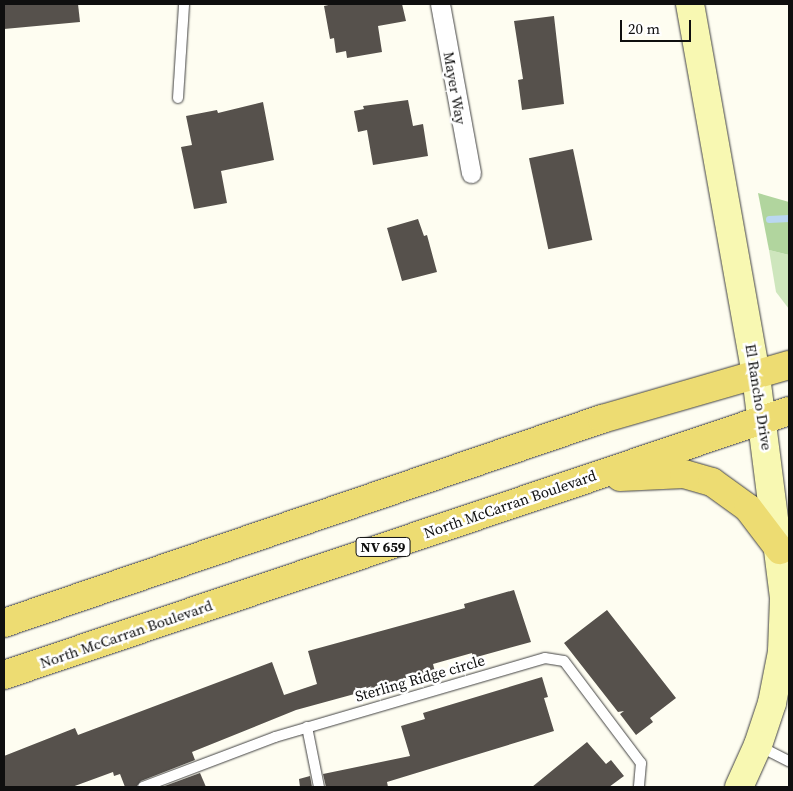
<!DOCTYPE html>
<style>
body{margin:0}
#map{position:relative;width:793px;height:791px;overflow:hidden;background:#fefdf1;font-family:"Source Serif 4",serif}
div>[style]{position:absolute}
.green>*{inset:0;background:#cee6bd}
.forest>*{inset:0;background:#b1d59e}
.stream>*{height:7px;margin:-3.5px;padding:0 3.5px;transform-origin:3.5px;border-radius:3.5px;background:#bad7f1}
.building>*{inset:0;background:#56514c;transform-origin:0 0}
.roads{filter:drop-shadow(0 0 1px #424242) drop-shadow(0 0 1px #424242)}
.service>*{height:10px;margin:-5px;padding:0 5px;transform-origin:5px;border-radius:5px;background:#fff}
.minor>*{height:19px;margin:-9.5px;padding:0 9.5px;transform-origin:9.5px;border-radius:9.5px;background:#fff}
.secondary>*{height:28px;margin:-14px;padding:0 14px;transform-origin:14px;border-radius:14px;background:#f8f8b2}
.primary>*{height:28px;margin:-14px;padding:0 14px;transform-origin:14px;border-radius:14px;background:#eddc72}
span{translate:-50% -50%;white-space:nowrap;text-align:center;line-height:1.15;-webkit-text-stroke:5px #fff;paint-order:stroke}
.shield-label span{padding:1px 4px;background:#fff;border:1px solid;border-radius:4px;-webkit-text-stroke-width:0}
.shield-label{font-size:14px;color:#0f0f0f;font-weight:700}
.street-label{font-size:15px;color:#0f0f0f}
.frame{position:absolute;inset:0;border:5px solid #0f0f0f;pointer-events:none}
.scale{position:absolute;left:620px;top:20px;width:71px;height:22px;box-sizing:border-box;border:2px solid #0f0f0f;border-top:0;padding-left:6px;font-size:15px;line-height:18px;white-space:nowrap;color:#0f0f0f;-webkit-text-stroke:4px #fff;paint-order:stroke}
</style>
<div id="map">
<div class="green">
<div style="clip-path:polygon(769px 250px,789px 255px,789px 309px,776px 292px)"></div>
</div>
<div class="forest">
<div style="clip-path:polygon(758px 193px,789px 202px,789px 255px,769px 250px)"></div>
</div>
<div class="stream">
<div style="left:769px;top:219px;width:20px;rotate:-3deg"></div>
</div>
<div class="building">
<div style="clip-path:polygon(4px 4px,78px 4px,80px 22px,4px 29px)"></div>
<div style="clip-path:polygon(333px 4px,402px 4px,406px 21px,378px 26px,382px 52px,347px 58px,346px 51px,336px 53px,334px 38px,330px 39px,324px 6px)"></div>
<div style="clip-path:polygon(554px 16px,564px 104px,522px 110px,518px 80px,523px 79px,514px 21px)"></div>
<div style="clip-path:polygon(408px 100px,413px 126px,423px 124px,428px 156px,373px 165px,367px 130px,358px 132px,354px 111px,364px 109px,363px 106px)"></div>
<div style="clip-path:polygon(263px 102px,274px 160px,221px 171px,227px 203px,194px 209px,181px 147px,192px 145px,186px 116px,217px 110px,218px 113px)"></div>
<div style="left:573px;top:149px;width:93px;height:45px;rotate:78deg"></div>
<div style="clip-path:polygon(418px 219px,424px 236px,427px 235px,437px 272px,402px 281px,387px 228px)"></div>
<div style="clip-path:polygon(514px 590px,531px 642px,473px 658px,472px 653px,433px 664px,435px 672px,296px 710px,192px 752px,195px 760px,141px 781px,136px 787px,125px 787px,120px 774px,114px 776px,113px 772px,72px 787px,4px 787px,4px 756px,75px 728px,78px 735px,272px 662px,284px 695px,317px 684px,308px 651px,465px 608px,464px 604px)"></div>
<div style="clip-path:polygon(607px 610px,676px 698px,650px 718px,653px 722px,636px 735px,620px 714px,624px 711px,618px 712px,564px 643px)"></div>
<div style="clip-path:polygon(542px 677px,548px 697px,544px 698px,554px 731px,387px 782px,388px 787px,326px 787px,323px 774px,410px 756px,401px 726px,425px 719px,423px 713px)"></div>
<div style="clip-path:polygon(587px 742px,606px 764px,611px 760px,624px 776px,609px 787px,532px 787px)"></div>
<div style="clip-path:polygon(200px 773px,206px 787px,162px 787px)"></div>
<div style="clip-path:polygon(310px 776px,312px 787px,300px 787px,299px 779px)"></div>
</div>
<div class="roads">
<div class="service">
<div style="left:178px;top:98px;width:94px;rotate:-86.3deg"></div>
<div style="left:307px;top:727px;width:61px;rotate:78.7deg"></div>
<div style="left:759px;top:746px;width:34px;rotate:27deg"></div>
<div style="left:143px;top:787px;width:141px;rotate:-20.7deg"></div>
<div style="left:275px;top:737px;width:281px;rotate:-16.3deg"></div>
<div style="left:545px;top:658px;width:19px;rotate:9deg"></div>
<div style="left:564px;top:661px;width:128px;rotate:53deg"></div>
<div style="left:641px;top:763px;width:24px;rotate:95deg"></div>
</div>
<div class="minor">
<div style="left:440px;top:4px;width:172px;rotate:79.6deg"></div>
</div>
<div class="secondary">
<div style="left:690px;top:4px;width:378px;rotate:79.9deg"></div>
<div style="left:756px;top:376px;width:225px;rotate:82.8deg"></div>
<div style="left:784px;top:599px;width:53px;rotate:92.2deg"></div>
<div style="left:782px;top:652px;width:52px;rotate:101.1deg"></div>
<div style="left:772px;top:703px;width:44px;rotate:108.4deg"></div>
<div style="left:758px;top:745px;width:46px;rotate:114.3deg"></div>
</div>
<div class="primary">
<div style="left:620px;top:477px;width:64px;rotate:-2.7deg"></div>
<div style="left:684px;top:474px;width:29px;rotate:16deg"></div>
<div style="left:712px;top:482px;width:44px;rotate:35.8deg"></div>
<div style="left:748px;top:508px;width:53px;rotate:52.7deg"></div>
<div style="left:4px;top:623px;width:632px;rotate:-18.84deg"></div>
<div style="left:602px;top:419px;width:195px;rotate:-16.1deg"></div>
<div style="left:4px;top:675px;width:828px;rotate:-18.59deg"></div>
</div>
</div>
<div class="shield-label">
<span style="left:383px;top:547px">NV 659</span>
</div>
<div class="street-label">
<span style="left:455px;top:88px;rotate:80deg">Mayer Way</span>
<span style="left:759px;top:397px;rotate:81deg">El Rancho Drive</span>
<span style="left:510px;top:504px;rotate:-19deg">North McCarran Boulevard</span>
<span style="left:126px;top:634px;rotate:-19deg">North McCarran Boulevard</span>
<span style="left:420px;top:678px;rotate:-16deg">Sterling Ridge circle</span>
</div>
<div class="frame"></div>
<div class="scale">20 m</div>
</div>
